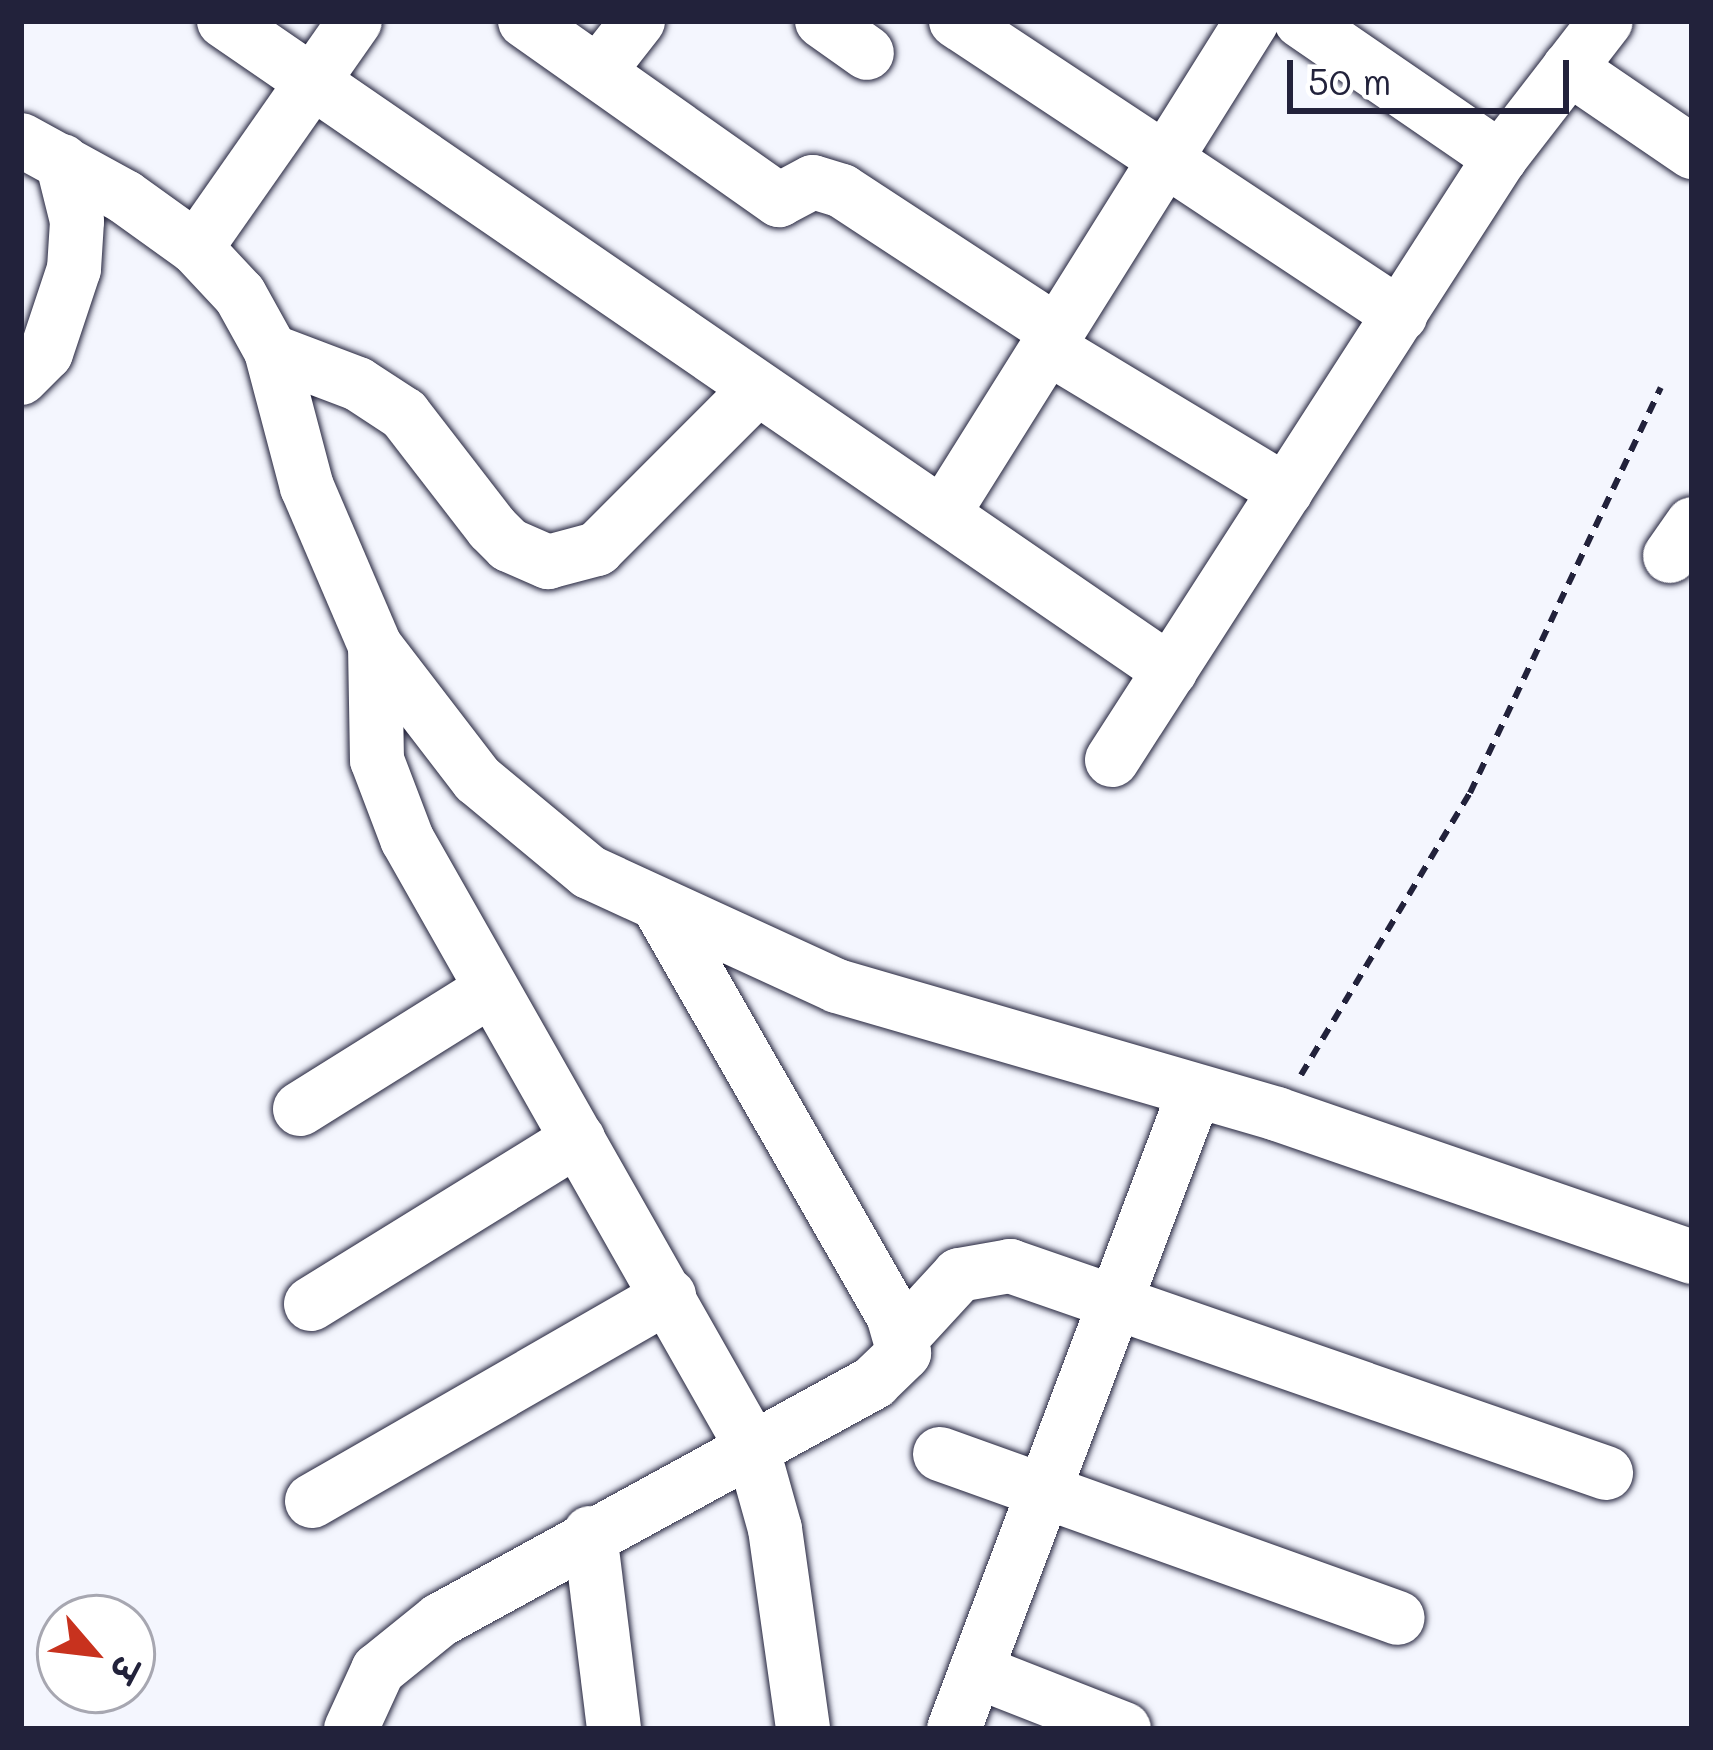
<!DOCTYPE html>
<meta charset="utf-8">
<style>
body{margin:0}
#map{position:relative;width:1713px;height:1750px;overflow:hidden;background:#f4f6fe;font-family:Mali,"Playpen Sans Deva",sans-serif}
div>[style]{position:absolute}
.path>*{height:6px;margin-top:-3px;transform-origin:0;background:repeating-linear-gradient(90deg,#22223b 0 12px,transparent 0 21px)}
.roads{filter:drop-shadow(0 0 3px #22223b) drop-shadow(0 0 3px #22223b)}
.minor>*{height:54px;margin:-27px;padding:0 27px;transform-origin:27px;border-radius:27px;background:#fff}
span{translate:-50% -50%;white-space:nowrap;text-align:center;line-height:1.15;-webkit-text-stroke:9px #fff;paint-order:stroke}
.frame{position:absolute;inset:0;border:24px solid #22223b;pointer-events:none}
.north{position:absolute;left:36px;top:1594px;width:120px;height:120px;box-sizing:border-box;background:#fff;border:3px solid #a7a7b1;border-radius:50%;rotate:118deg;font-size:33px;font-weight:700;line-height:48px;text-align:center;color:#22223b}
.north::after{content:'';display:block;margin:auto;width:42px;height:54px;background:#c8321e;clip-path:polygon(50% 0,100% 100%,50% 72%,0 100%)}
.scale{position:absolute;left:1287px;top:60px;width:282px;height:54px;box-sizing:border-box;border:6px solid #22223b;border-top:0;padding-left:15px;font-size:36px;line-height:42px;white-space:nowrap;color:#22223b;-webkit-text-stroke:9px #fff;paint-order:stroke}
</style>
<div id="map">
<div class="path">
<div style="left:1301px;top:1075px;width:329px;rotate:-59.1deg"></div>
<div style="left:1470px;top:793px;width:448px;rotate:-64.8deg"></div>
</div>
<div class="roads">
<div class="minor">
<div style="left:224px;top:21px;width:1148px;rotate:34.49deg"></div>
<div style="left:525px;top:21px;width:311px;rotate:35.2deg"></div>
<div style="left:779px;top:200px;width:38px;rotate:-28deg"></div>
<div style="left:813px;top:182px;width:30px;rotate:17deg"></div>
<div style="left:842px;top:191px;width:256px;rotate:33.2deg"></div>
<div style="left:822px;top:21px;width:55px;rotate:35.4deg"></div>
<div style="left:956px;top:21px;width:533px;rotate:33.51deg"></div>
<div style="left:1301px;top:21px;width:242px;rotate:34.5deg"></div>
<div style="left:1569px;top:68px;width:149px;rotate:34.3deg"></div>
<div style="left:598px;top:72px;width:65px;rotate:-51.9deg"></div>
<div style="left:21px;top:140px;width:119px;rotate:28.7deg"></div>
<div style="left:125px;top:197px;width:87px;rotate:35.7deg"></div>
<div style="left:196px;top:248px;width:64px;rotate:46.9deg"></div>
<div style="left:240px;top:295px;width:64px;rotate:61deg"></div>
<div style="left:271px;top:351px;width:141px;rotate:75.2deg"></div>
<div style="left:307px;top:487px;width:173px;rotate:66.8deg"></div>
<div style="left:375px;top:646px;width:168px;rotate:52.5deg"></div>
<div style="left:477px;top:779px;width:146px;rotate:39.7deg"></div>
<div style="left:589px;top:872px;width:273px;rotate:24.7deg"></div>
<div style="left:837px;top:986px;width:458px;rotate:16.2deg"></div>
<div style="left:1277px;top:1114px;width:439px;rotate:19deg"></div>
<div style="left:196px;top:248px;width:277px;rotate:-55deg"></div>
<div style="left:1047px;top:347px;width:279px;rotate:31.1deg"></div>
<div style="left:271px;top:351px;width:93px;rotate:20.8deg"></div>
<div style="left:358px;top:384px;width:55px;rotate:33.1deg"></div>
<div style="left:404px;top:414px;width:144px;rotate:52.3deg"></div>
<div style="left:492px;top:528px;width:24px;rotate:45deg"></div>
<div style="left:509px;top:545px;width:43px;rotate:23.6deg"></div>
<div style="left:548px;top:562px;width:51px;rotate:-14.9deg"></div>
<div style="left:597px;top:549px;width:225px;rotate:-45deg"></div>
<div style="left:21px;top:378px;width:35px;rotate:-45deg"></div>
<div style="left:46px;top:353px;width:89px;rotate:-71.6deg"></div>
<div style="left:74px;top:269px;width:48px;rotate:-86.4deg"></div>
<div style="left:77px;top:221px;width:62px;rotate:-104deg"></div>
<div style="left:943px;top:514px;width:582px;rotate:-57.92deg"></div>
<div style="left:1670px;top:556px;width:39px;rotate:-55deg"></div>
<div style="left:375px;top:646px;width:114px;rotate:89deg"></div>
<div style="left:377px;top:760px;width:85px;rotate:69.2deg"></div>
<div style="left:407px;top:839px;width:699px;rotate:60.43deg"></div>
<div style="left:752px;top:1447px;width:85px;rotate:74.3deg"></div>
<div style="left:775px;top:1529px;width:202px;rotate:82deg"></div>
<div style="left:1112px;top:760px;width:716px;rotate:-57.2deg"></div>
<div style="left:1500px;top:158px;width:173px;rotate:-52.3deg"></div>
<div style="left:300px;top:1109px;width:226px;rotate:-32deg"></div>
<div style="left:311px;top:1304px;width:314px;rotate:-31.7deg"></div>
<div style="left:903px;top:1336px;width:83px;rotate:-47.4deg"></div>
<div style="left:959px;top:1275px;width:52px;rotate:-10deg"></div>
<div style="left:1010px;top:1266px;width:631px;rotate:19.15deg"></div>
<div style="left:940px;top:1454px;width:486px;rotate:19.7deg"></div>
<div style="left:312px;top:1501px;width:412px;rotate:-29.9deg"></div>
<div style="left:590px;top:1533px;width:197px;rotate:83deg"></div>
<div style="left:976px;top:1671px;width:159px;rotate:21.4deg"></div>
<div style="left:351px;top:1729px;width:65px;rotate:-65.4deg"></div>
<div style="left:378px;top:1670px;width:80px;rotate:-38.9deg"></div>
<div style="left:440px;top:1620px;width:495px;rotate:-28.7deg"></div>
<div style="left:874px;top:1382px;width:42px;rotate:-44deg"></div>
<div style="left:904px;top:1353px;width:37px;rotate:-106deg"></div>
<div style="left:894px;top:1317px;width:467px;rotate:-119.8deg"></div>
<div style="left:954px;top:1729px;width:682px;rotate:-69.31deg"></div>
</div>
</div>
<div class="frame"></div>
<div class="north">उ</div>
<div class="scale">50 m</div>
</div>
